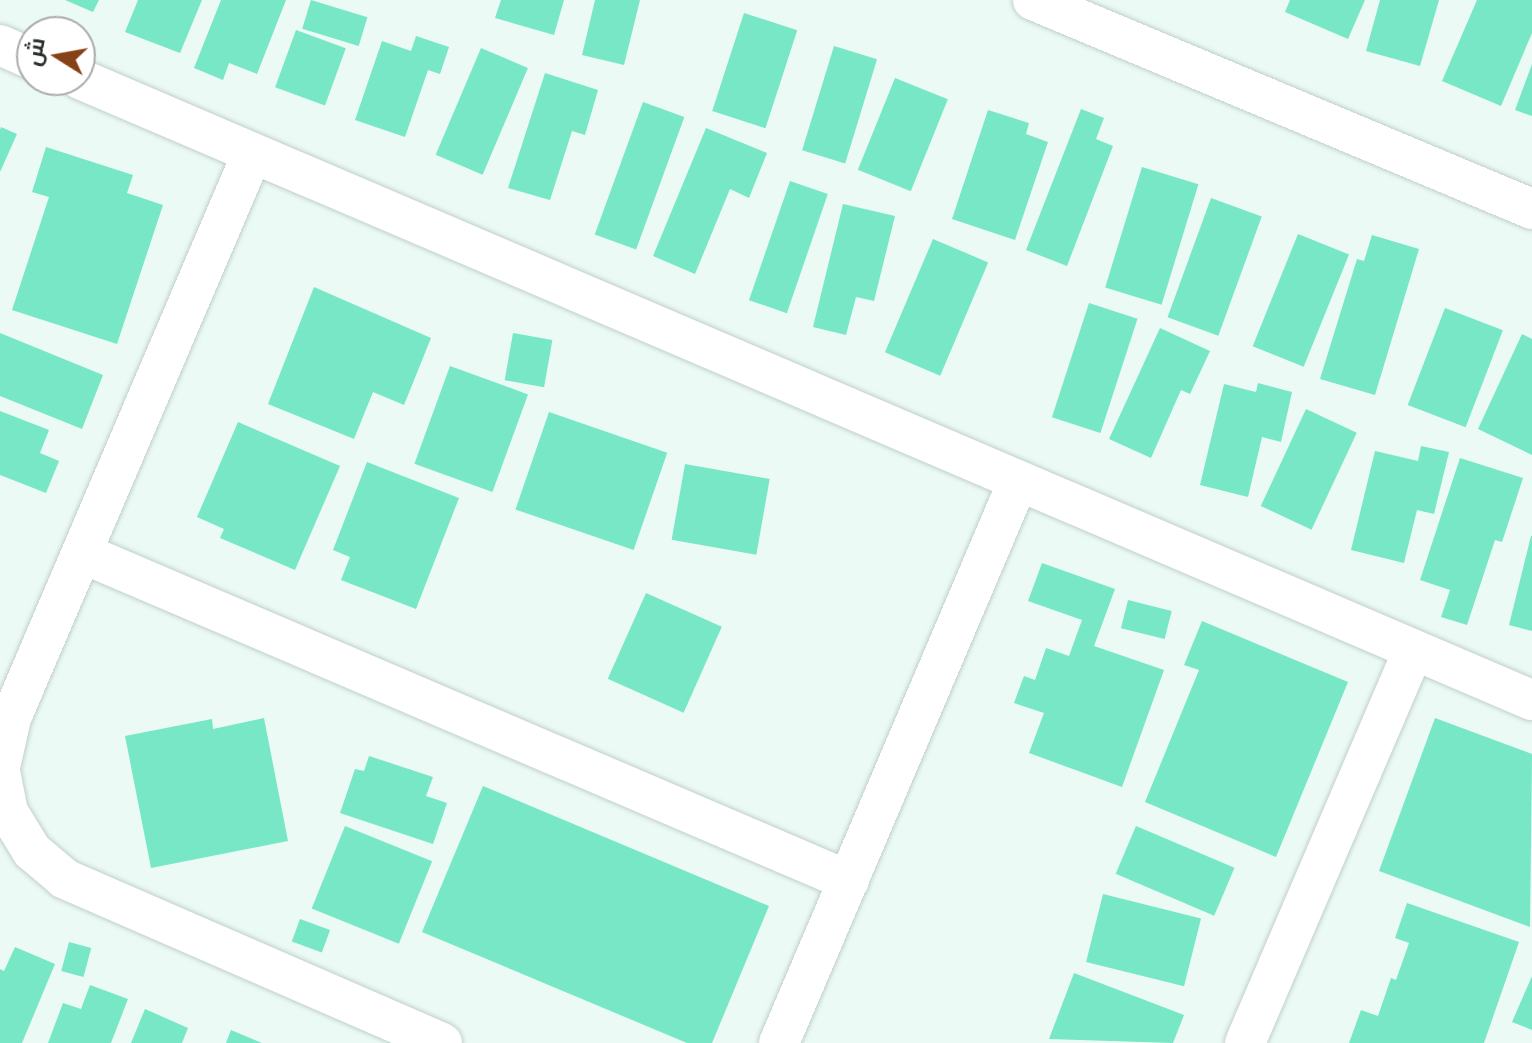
<!DOCTYPE html>
<meta charset="utf-8">
<style>
body{margin:0}
#map{position:relative;width:1532px;height:1043px;overflow:hidden;background:#ebfaf4;font-family:"Asap Condensed",Cairo,sans-serif}
div>[style]{position:absolute}
.building>*{inset:0;background:#77e7c6;transform-origin:0 0}
.roads{filter:drop-shadow(0 0 2px #c1cfca) drop-shadow(0 0 2px #c1cfca)}
.minor>*{height:40px;margin:-20px;padding:0 20px;transform-origin:20px;border-radius:20px;background:#fff}
span{translate:-50% -50%;white-space:nowrap;text-align:center;line-height:1.15;-webkit-text-stroke:6px #fff;paint-order:stroke}
.north{position:absolute;left:16px;top:16px;width:80px;height:80px;box-sizing:border-box;background:#fff;border:2px solid #aaacab;border-radius:50%;rotate:281deg;font-size:22px;font-weight:700;line-height:32px;text-align:center;color:#2a2f2d}
.north::after{content:'';display:block;margin:auto;width:28px;height:36px;background:#864216;clip-path:polygon(50% 0,100% 100%,50% 72%,0 100%)}
</style>
<div id="map">
<div class="building">
<div style="clip-path:polygon(65px 0,99px 0,93px 12px)"></div>
<div style="clip-path:polygon(138px 0,202px 0,180px 53px,125px 32px)"></div>
<div style="clip-path:polygon(221px 0,286px 0,257px 74px,229px 63px,223px 80px,194px 68px)"></div>
<div style="left:311px;top:0;width:59px;height:30px;rotate:17deg"></div>
<div style="clip-path:polygon(501px 0,564px 0,554px 35px,495px 18px)"></div>
<div style="clip-path:polygon(595px 0,640px 0,624px 65px,582px 55px)"></div>
<div style="clip-path:polygon(1290px 0,1365px 0,1348px 39px,1285px 12px)"></div>
<div style="clip-path:polygon(1380px 0,1439px 0,1420px 66px,1366px 51px)"></div>
<div style="clip-path:polygon(1477px 0,1532px 0,1532px 33px,1501px 106px,1442px 81px)"></div>
<div style="left:744px;top:13px;width:56px;height:103px;rotate:18deg"></div>
<div style="left:296px;top:30px;width:53px;height:61px;rotate:20deg"></div>
<div style="clip-path:polygon(416px 36px,449px 47px,440px 74px,428px 70px,405px 137px,355px 120px,382px 41px,411px 51px)"></div>
<div style="left:834px;top:46px;width:45px;height:109px;rotate:17deg"></div>
<div style="left:481px;top:48px;width:51px;height:116px;rotate:23deg"></div>
<div style="clip-path:polygon(1532px 64px,1532px 116px,1515px 110px)"></div>
<div style="clip-path:polygon(545px 73px,598px 90px,585px 135px,572px 131px,550px 200px,508px 188px)"></div>
<div style="left:895px;top:78px;width:57px;height:99px;rotate:22deg"></div>
<div style="left:643px;top:102px;width:44px;height:141px;rotate:20deg"></div>
<div style="clip-path:polygon(1081px 109px,1104px 118px,1096px 139px,1113px 146px,1067px 266px,1026px 250px)"></div>
<div style="clip-path:polygon(988px 110px,1029px 123px,1026px 134px,1048px 142px,1015px 240px,952px 219px)"></div>
<div style="clip-path:polygon(1px 127px,17px 134px,0 172px,0 130px)"></div>
<div style="clip-path:polygon(706px 128px,767px 153px,749px 198px,730px 189px,695px 274px,653px 256px)"></div>
<div style="clip-path:polygon(46px 147px,133px 175px,127px 193px,163px 205px,117px 344px,12px 310px,49px 197px,32px 192px)"></div>
<div style="left:1142px;top:167px;width:59px;height:126px;rotate:17deg"></div>
<div style="left:790px;top:181px;width:40px;height:126px;rotate:19deg"></div>
<div style="left:1211px;top:198px;width:54px;height:127px;rotate:20deg"></div>
<div style="clip-path:polygon(843px 204px,895px 216px,874px 301px,856px 297px,846px 335px,813px 327px)"></div>
<div style="left:1298px;top:234px;width:55px;height:121px;rotate:22deg"></div>
<div style="clip-path:polygon(1372px 235px,1419px 249px,1375px 395px,1320px 379px,1357px 259px,1364px 261px)"></div>
<div style="left:933px;top:239px;width:60px;height:123px;rotate:23deg"></div>
<div style="clip-path:polygon(314px 287px,431px 338px,404px 405px,373px 392px,354px 439px,268px 404px)"></div>
<div style="left:1089px;top:303px;width:51px;height:120px;rotate:18deg"></div>
<div style="left:1445px;top:308px;width:62px;height:104px;rotate:21deg"></div>
<div style="clip-path:polygon(1160px 328px,1210px 351px,1190px 394px,1181px 390px,1151px 458px,1109px 439px)"></div>
<div style="clip-path:polygon(0 333px,103px 375px,82px 429px,0 396px)"></div>
<div style="left:513px;top:333px;width:40px;height:48px;rotate:10deg"></div>
<div style="clip-path:polygon(1522px 334px,1532px 339px,1532px 455px,1478px 429px)"></div>
<div style="left:450px;top:366px;width:83px;height:104px;rotate:20deg"></div>
<div style="clip-path:polygon(1258px 383px,1292px 392px,1281px 442px,1262px 437px,1248px 497px,1200px 485px,1224px 384px,1256px 392px)"></div>
<div style="left:1306px;top:409px;width:56px;height:107px;rotate:25deg"></div>
<div style="clip-path:polygon(0 411px,49px 430px,40px 453px,59px 461px,46px 493px,0 475px)"></div>
<div style="left:549px;top:412px;width:125px;height:103px;rotate:19deg"></div>
<div style="clip-path:polygon(238px 422px,340px 466px,295px 570px,220px 538px,224px 529px,197px 517px)"></div>
<div style="clip-path:polygon(1421px 446px,1449px 452px,1434px 514px,1417px 510px,1404px 563px,1351px 550px,1375px 451px,1418px 461px)"></div>
<div style="clip-path:polygon(1460px 458px,1523px 478px,1502px 542px,1495px 540px,1467px 625px,1441px 617px,1450px 590px,1420px 580px)"></div>
<div style="clip-path:polygon(367px 462px,459px 498px,416px 609px,341px 580px,350px 557px,333px 550px)"></div>
<div style="left:685px;top:464px;width:86px;height:77px;rotate:10deg"></div>
<div style="clip-path:polygon(1531px 536px,1532px 536px,1532px 631px,1509px 625px)"></div>
<div style="clip-path:polygon(1042px 563px,1115px 589px,1094px 646px,1164px 670px,1122px 787px,1029px 753px,1044px 713px,1014px 703px,1024px 676px,1035px 680px,1046px 648px,1069px 656px,1082px 620px,1028px 601px)"></div>
<div style="left:646px;top:593px;width:83px;height:94px;rotate:24deg"></div>
<div style="left:1128px;top:600px;width:45px;height:29px;rotate:14deg"></div>
<div style="clip-path:polygon(1202px 621px,1348px 682px,1276px 857px,1145px 802px,1199px 670px,1184px 665px)"></div>
<div style="clip-path:polygon(264px 718px,288px 841px,151px 868px,125px 736px,212px 719px,213px 729px)"></div>
<div style="clip-path:polygon(1435px 718px,1532px 754px,1530px 927px,1379px 871px)"></div>
<div style="clip-path:polygon(369px 756px,433px 777px,426px 796px,447px 803px,433px 844px,340px 813px,355px 769px,364px 771px)"></div>
<div style="clip-path:polygon(483px 786px,769px 906px,712px 1043px,687px 1043px,422px 932px)"></div>
<div style="left:345px;top:826px;width:94px;height:89px;rotate:22deg"></div>
<div style="left:1136px;top:826px;width:107px;height:52px;rotate:23deg"></div>
<div style="left:1103px;top:894px;width:101px;height:70px;rotate:14deg"></div>
<div style="clip-path:polygon(1407px 903px,1519px 942px,1484px 1043px,1349px 1043px,1361px 1010px,1378px 1016px,1391px 978px,1396px 980px,1409px 943px,1395px 938px)"></div>
<div style="left:300px;top:919px;width:32px;height:24px;rotate:20deg"></div>
<div style="left:69px;top:942px;width:23px;height:30px;rotate:15deg"></div>
<div style="clip-path:polygon(15px 947px,55px 964px,22px 1043px,0 1043px,0 969px,4px 971px)"></div>
<div style="clip-path:polygon(1074px 973px,1184px 1015px,1173px 1043px,1049px 1039px)"></div>
<div style="clip-path:polygon(1532px 976px,1532px 1030px,1512px 1022px)"></div>
<div style="clip-path:polygon(90px 985px,128px 999px,111px 1043px,48px 1043px,63px 1003px,81px 1009px)"></div>
<div style="clip-path:polygon(145px 1009px,188px 1028px,182px 1043px,131px 1043px)"></div>
<div style="clip-path:polygon(231px 1030px,262px 1043px,226px 1043px)"></div>
</div>
<div class="roads">
<div class="minor">
<div style="left:1033px;top:0;width:541px;rotate:22.73deg"></div>
<div style="left:0;top:45px;width:35px;rotate:24deg"></div>
<div style="left:80px;top:79px;width:1579px;rotate:23.16deg"></div>
<div style="left:82px;top:553px;width:834px;rotate:23.15deg"></div>
<div style="left:0;top:767px;width:50px;rotate:-77.3deg"></div>
<div style="left:11px;top:718px;width:613px;rotate:-66.86deg"></div>
<div style="left:0;top:771px;width:42px;rotate:79deg"></div>
<div style="left:8px;top:812px;width:46px;rotate:58.4deg"></div>
<div style="left:32px;top:851px;width:43px;rotate:40.3deg"></div>
<div style="left:65px;top:879px;width:411px;rotate:23.5deg"></div>
<div style="left:779px;top:1043px;width:608px;rotate:-66.94deg"></div>
<div style="left:1245px;top:1043px;width:426px;rotate:-66.8deg"></div>
</div>
</div>
<div class="north">ش</div>
</div>
